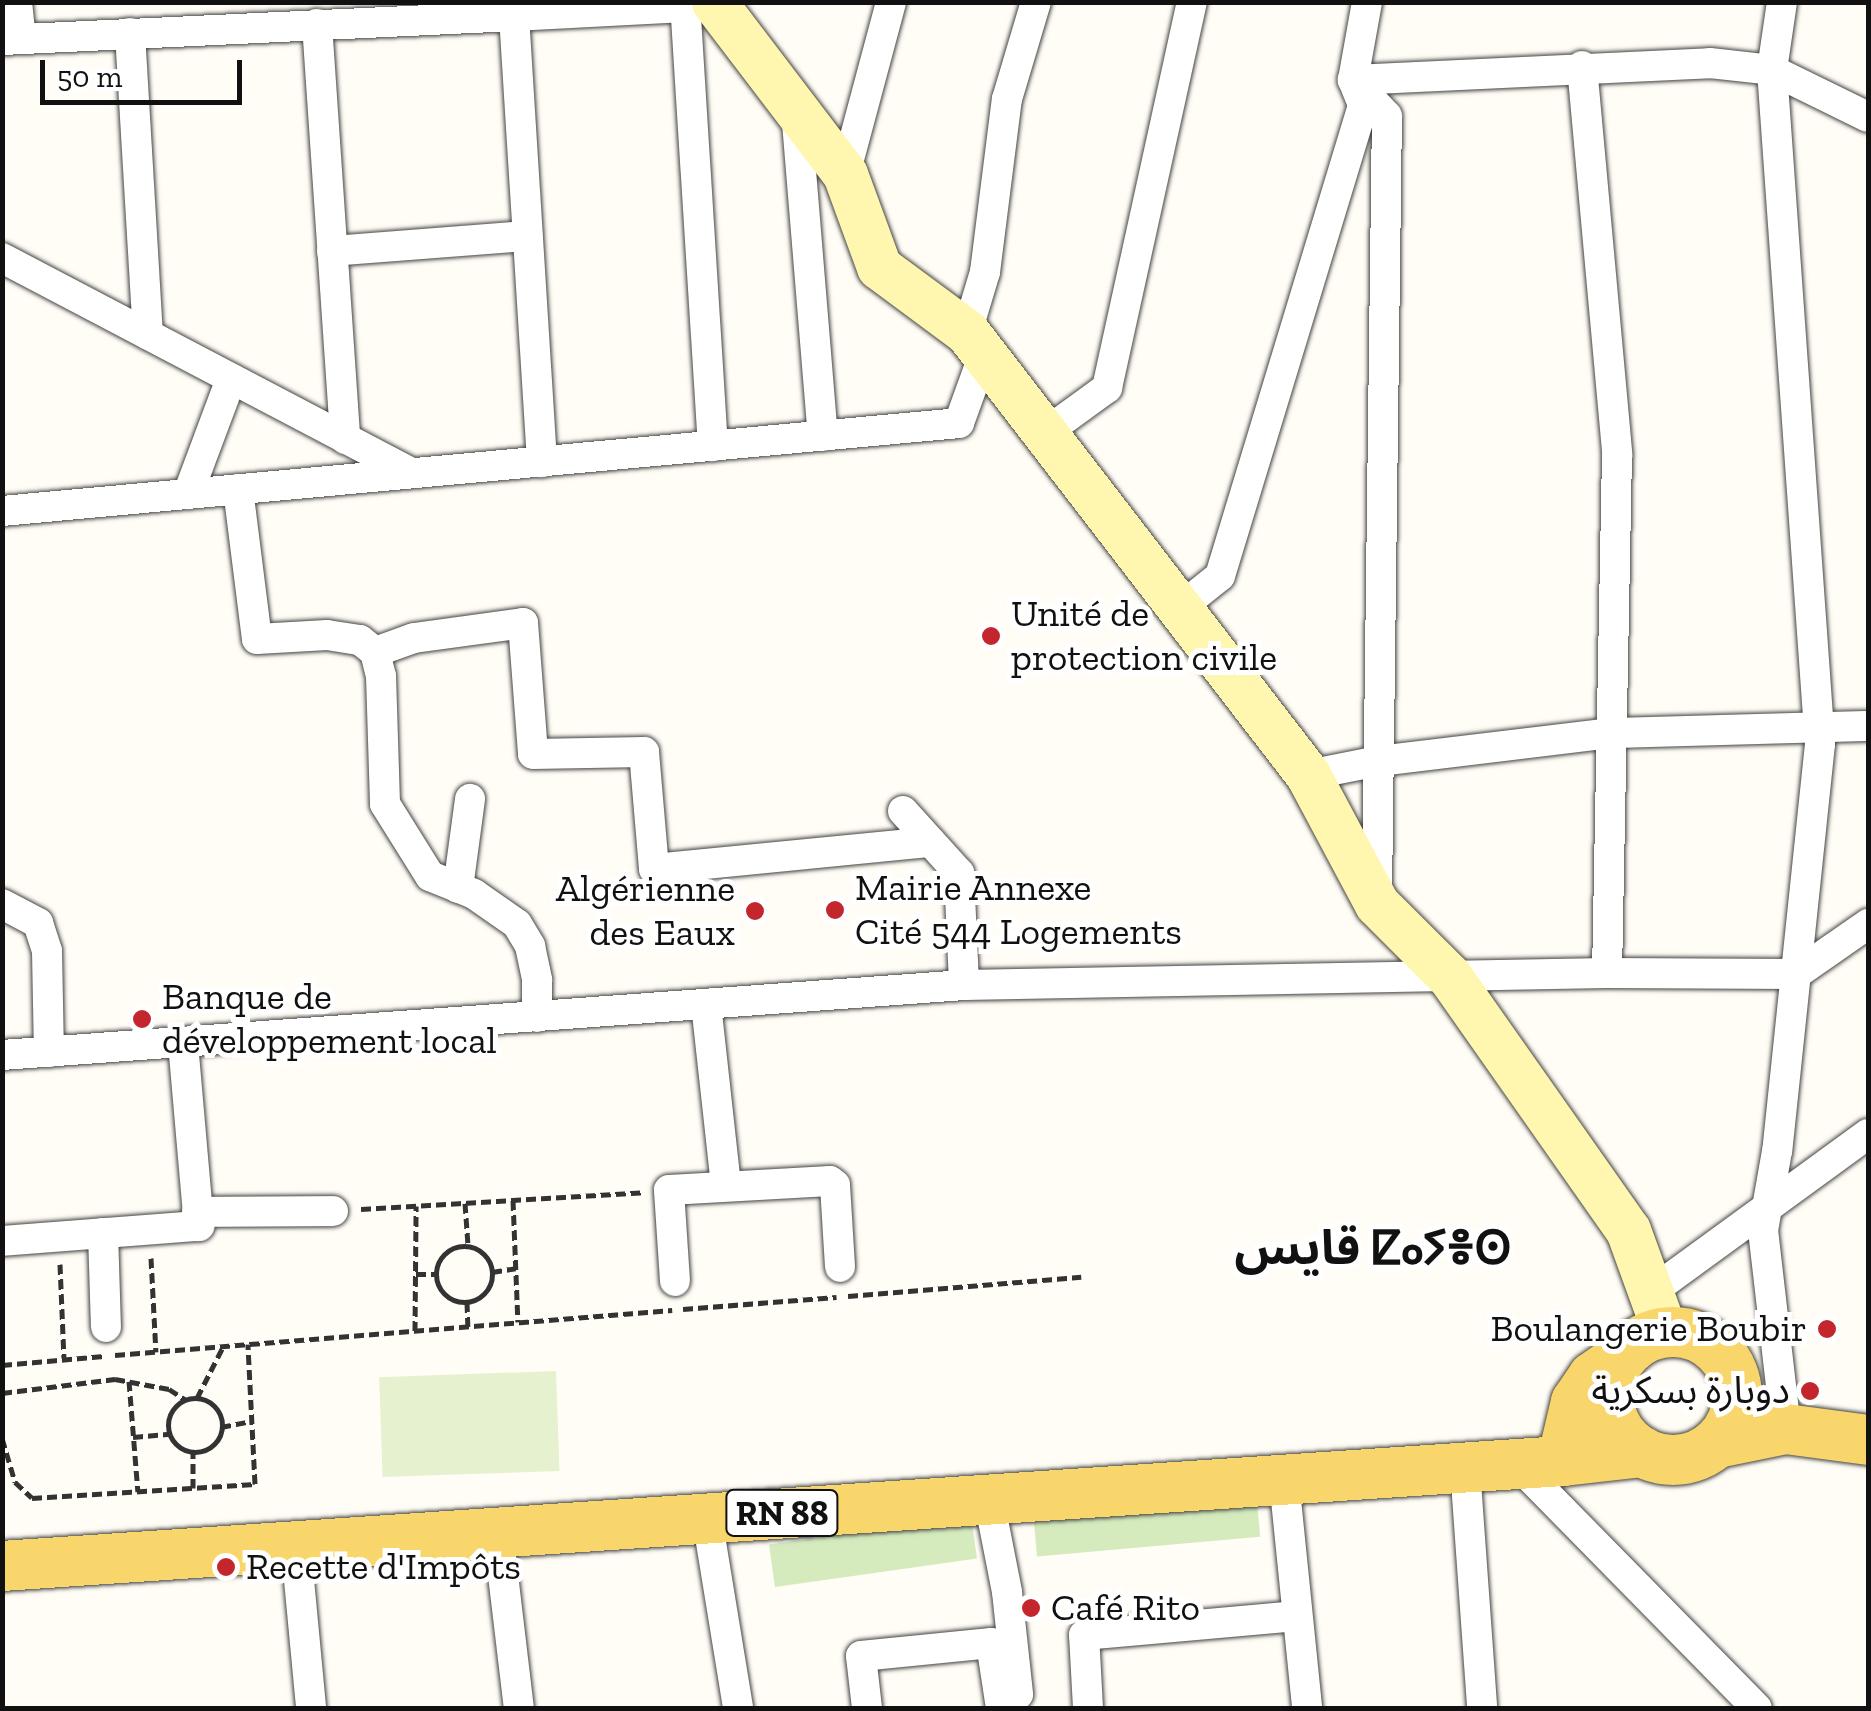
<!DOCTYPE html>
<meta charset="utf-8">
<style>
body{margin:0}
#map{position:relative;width:1871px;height:1711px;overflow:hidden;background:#fffdf5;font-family:"Zilla Slab","Noto Sans Arabic","Noto Sans Tifinagh",serif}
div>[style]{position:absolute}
.green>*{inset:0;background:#d5ebbd;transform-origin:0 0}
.pitch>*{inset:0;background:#e6f2cf;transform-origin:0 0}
.path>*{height:5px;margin-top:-2.5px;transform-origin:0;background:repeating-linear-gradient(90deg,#333 0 10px,transparent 0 15px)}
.path>.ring{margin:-2.5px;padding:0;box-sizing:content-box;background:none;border:5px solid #333;border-radius:50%}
.roads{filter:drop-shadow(0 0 2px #444) drop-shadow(0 0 2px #444)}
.street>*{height:30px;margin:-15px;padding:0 15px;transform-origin:15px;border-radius:15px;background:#fff}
.secondary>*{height:45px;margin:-22.5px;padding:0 22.5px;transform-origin:22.5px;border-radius:22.5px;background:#fff6b0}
.primary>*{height:50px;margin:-25px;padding:0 25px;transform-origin:25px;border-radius:25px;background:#f9d66b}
.primary>.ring{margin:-25px;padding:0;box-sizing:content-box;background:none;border:50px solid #f9d66b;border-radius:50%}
.dots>*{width:28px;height:28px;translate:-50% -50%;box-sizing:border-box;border:5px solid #fff;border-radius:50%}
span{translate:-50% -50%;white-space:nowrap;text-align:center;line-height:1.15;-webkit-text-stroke:10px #fff;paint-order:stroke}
.shield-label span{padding:2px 8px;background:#fff;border:2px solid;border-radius:8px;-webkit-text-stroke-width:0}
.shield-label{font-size:35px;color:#111;font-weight:700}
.poi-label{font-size:38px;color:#111}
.left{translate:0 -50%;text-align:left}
.right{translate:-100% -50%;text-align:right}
.district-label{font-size:48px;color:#111;font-weight:700}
.frame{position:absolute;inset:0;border:5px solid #111;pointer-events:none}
.scale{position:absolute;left:40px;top:60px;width:202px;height:45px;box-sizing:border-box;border:5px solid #111;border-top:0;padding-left:12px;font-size:30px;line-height:35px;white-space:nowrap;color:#111;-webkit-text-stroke:8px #fff;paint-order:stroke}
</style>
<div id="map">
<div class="green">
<div style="left:1257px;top:1501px;width:36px;height:224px;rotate:85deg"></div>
<div style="left:971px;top:1516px;width:43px;height:204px;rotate:82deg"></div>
</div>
<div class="pitch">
<div style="left:556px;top:1371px;width:100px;height:177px;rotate:88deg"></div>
</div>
<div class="path">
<div style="left:513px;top:1200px;width:122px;rotate:87.7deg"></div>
<div style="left:465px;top:1203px;width:42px;rotate:85.9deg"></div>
<div style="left:361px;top:1209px;width:284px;rotate:-3.4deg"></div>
<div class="ring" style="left:436px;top:1246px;width:51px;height:51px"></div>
<div style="left:151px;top:1258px;width:94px;rotate:87deg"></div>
<div style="left:60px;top:1264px;width:94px;rotate:87.6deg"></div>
<div style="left:492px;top:1272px;width:24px;rotate:-9deg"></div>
<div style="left:416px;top:1274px;width:20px"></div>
<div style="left:848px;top:1296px;width:234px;rotate:-4.7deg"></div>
<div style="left:467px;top:1302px;width:25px;rotate:88deg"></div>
<div style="left:683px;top:1309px;width:154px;rotate:-4.5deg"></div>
<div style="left:415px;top:1331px;width:125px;rotate:-89.5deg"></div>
<div style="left:115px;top:1355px;width:559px;rotate:-4.62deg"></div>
<div style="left:2px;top:1365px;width:102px;rotate:-5deg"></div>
<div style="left:129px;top:1381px;width:111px;rotate:85.4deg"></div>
<div style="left:2px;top:1393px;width:114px;rotate:-7.1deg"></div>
<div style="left:115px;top:1379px;width:55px;rotate:10.5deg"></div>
<div style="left:169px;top:1389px;width:20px;rotate:33deg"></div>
<div style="left:197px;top:1398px;width:57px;rotate:-63deg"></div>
<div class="ring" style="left:168px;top:1398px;width:49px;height:49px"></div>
<div style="left:221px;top:1427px;width:32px;rotate:-11deg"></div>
<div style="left:133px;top:1437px;width:37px;rotate:-5deg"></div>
<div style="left:2px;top:1438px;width:46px;rotate:73.5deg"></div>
<div style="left:15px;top:1482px;width:23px;rotate:43deg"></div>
<div style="left:32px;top:1498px;width:223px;rotate:-3.6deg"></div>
<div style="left:255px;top:1484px;width:140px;rotate:-92.9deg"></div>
<div style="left:193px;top:1488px;width:36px;rotate:-90deg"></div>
</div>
<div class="roads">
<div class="street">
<div style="left:17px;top:2px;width:37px;rotate:84deg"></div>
<div style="left:685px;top:2px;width:445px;rotate:86.4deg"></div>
<div style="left:1782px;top:2px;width:69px;rotate:98.4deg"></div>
<div style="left:1772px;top:70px;width:676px;rotate:85.93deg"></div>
<div style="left:1820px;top:744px;width:409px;rotate:96deg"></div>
<div style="left:1777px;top:1151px;width:80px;rotate:100deg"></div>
<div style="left:1763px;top:1230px;width:200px;rotate:83.4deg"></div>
<div style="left:514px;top:16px;width:171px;rotate:-3deg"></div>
<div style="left:317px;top:24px;width:416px;rotate:86.1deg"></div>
<div style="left:130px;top:33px;width:302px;rotate:86.6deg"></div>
<div style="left:2px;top:40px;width:513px;rotate:-2.68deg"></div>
<div style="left:514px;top:16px;width:447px;rotate:86.4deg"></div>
<div style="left:1582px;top:66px;width:390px;rotate:84.8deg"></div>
<div style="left:1617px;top:454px;width:519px;rotate:91.1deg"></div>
<div style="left:796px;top:110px;width:327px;rotate:85.3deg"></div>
<div style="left:845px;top:174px;width:178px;rotate:-75deg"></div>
<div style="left:332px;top:251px;width:196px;rotate:-4.4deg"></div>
<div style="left:2px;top:258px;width:462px;rotate:27.7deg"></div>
<div style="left:967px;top:332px;width:63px;rotate:-73.3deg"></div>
<div style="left:985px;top:272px;width:174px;rotate:-82.8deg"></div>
<div style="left:1007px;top:99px;width:101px;rotate:-73.4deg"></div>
<div style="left:1045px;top:433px;width:77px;rotate:-36deg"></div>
<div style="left:1107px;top:388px;width:395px;rotate:-77.6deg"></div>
<div style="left:238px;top:489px;width:151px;rotate:82.8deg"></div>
<div style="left:257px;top:639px;width:70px;rotate:-3.3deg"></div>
<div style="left:327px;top:635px;width:33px;rotate:9deg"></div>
<div style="left:360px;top:640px;width:19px;rotate:39deg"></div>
<div style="left:375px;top:652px;width:25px;rotate:76deg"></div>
<div style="left:381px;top:676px;width:128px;rotate:88.2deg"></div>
<div style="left:385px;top:804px;width:85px;rotate:58deg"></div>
<div style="left:430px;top:876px;width:48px;rotate:22.2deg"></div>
<div style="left:474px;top:894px;width:52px;rotate:34.9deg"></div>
<div style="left:517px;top:924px;width:26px;rotate:59deg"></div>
<div style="left:530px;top:946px;width:35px;rotate:78deg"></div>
<div style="left:537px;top:980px;width:37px;rotate:90deg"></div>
<div style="left:188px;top:494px;width:123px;rotate:-69.5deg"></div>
<div style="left:2px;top:511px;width:961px;rotate:-5.25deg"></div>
<div style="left:959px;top:423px;width:73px;rotate:-70.1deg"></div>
<div style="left:1180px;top:608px;width:51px;rotate:-38.7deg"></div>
<div style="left:1220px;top:576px;width:492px;rotate:-73.1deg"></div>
<div style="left:1363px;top:105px;width:27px;rotate:-112deg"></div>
<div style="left:1353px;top:80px;width:79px;rotate:-79.8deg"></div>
<div style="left:375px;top:652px;width:41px;rotate:-19.7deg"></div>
<div style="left:414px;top:638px;width:110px;rotate:-7.8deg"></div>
<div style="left:523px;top:623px;width:131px;rotate:85.6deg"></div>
<div style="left:533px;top:754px;width:111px;rotate:-1deg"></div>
<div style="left:644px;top:752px;width:117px;rotate:85.1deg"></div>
<div style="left:654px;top:869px;width:278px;rotate:-5.6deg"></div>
<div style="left:1308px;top:775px;width:72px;rotate:-11.2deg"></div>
<div style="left:1379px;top:761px;width:235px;rotate:-6.9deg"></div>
<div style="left:1612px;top:733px;width:256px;rotate:-1.6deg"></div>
<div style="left:903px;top:811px;width:84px;rotate:47.9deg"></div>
<div style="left:959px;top:873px;width:112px;rotate:87.4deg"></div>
<div style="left:458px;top:888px;width:90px;rotate:-82.3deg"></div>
<div style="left:1377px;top:896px;width:780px;rotate:-89.27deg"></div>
<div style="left:1387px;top:116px;width:50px;rotate:-133.4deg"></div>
<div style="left:1353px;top:80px;width:357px;rotate:-2.7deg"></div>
<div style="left:1710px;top:63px;width:62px;rotate:6.4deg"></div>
<div style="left:1772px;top:70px;width:107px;rotate:26.1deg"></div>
<div style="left:2px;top:904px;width:41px;rotate:27.8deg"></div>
<div style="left:38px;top:923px;width:29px;rotate:72deg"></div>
<div style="left:47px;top:951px;width:101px;rotate:88.9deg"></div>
<div style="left:706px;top:1004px;width:183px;rotate:83.7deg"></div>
<div style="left:2px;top:1055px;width:965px;rotate:-4.16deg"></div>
<div style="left:964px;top:985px;width:643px;rotate:-1.07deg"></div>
<div style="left:1607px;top:973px;width:189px;rotate:0.3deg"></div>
<div style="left:1796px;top:974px;width:88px;rotate:-34.8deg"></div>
<div style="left:197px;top:1212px;width:136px;rotate:-0.4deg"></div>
<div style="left:103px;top:1233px;width:94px;rotate:88.2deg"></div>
<div style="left:2px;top:1241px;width:198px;rotate:-4.4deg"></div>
<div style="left:199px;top:1226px;width:185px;rotate:-95deg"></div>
<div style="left:675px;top:1281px;width:91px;rotate:-93.8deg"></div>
<div style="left:669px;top:1190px;width:161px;rotate:-3.2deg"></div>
<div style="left:830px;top:1181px;width:6px;rotate:39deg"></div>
<div style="left:835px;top:1185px;width:82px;rotate:86.5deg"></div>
<div style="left:1651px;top:1292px;width:268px;rotate:-36.1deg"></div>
<div style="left:1517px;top:1464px;width:342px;rotate:45.5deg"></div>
<div style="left:1465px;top:1468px;width:241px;rotate:85.9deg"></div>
<div style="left:1284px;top:1480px;width:229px;rotate:84.2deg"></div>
<div style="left:989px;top:1500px;width:94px;rotate:78.9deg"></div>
<div style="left:1007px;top:1592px;width:103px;rotate:83.8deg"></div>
<div style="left:707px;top:1518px;width:193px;rotate:80.7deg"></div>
<div style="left:498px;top:1533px;width:176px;rotate:83.2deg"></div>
<div style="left:296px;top:1548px;width:161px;rotate:84.6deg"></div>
<div style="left:867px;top:1708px;width:52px;rotate:-96.6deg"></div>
<div style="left:861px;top:1656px;width:131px;rotate:-5.7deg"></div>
<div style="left:991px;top:1643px;width:66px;rotate:81.3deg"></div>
<div style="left:1088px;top:1708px;width:73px;rotate:-93.1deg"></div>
<div style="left:1084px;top:1635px;width:213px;rotate:-5.1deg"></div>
</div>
<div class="secondary">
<div style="left:714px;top:2px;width:216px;rotate:52.7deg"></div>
<div style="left:845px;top:174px;width:99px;rotate:69.9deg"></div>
<div style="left:879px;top:267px;width:109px;rotate:36.5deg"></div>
<div style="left:967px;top:332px;width:559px;rotate:52.41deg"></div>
<div style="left:1308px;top:775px;width:146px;rotate:61.9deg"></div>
<div style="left:1377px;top:904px;width:103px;rotate:45deg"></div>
<div style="left:1450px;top:977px;width:309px;rotate:54.9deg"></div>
<div style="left:1628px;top:1230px;width:109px;rotate:70.1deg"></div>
</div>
<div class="primary">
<div class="ring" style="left:1609px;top:1332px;width:78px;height:78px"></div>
<div style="left:1717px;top:1443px;width:70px;rotate:-11.5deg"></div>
<div style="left:1786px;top:1429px;width:83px;rotate:7.6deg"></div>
<div style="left:1562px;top:1461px;width:61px;rotate:-76.7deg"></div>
<div style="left:1576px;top:1402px;width:30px;rotate:-56deg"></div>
<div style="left:1593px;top:1377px;width:33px;rotate:-35deg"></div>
<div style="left:2px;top:1566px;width:1564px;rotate:-3.85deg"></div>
<div style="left:1562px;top:1461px;width:81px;rotate:-6.4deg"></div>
</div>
</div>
<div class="dots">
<div style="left:991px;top:636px;background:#c4262e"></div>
<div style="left:835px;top:910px;background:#c4262e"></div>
<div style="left:755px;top:911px;background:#c4262e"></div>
<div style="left:142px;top:1019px;background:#c4262e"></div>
<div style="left:1827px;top:1329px;background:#c4262e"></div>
<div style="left:1810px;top:1391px;background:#c4262e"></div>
<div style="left:226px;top:1567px;background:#c4262e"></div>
<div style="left:1031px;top:1608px;background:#c4262e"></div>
</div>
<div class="shield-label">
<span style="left:782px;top:1513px">RN 88</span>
</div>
<div class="poi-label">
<span class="left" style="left:1011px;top:636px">Unité de<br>protection civile</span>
<span class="left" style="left:855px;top:910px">Mairie Annexe<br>Cité 544 Logements</span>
<span class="right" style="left:735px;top:911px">Algérienne<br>des Eaux</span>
<span class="left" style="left:162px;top:1019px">Banque de<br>développement local</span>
<span class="right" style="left:1807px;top:1329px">Boulangerie Boubir</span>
<span class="right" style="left:1790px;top:1391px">دوبارة بسكرية</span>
<span class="left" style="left:246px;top:1567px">Recette d'Impôts</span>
<span class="left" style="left:1051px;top:1608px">Café Rito</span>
</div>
<div class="district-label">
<span style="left:1373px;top:1248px">قايس ⵇⴰⵢⴻⵙ</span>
</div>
<div class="frame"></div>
<div class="scale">50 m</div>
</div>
